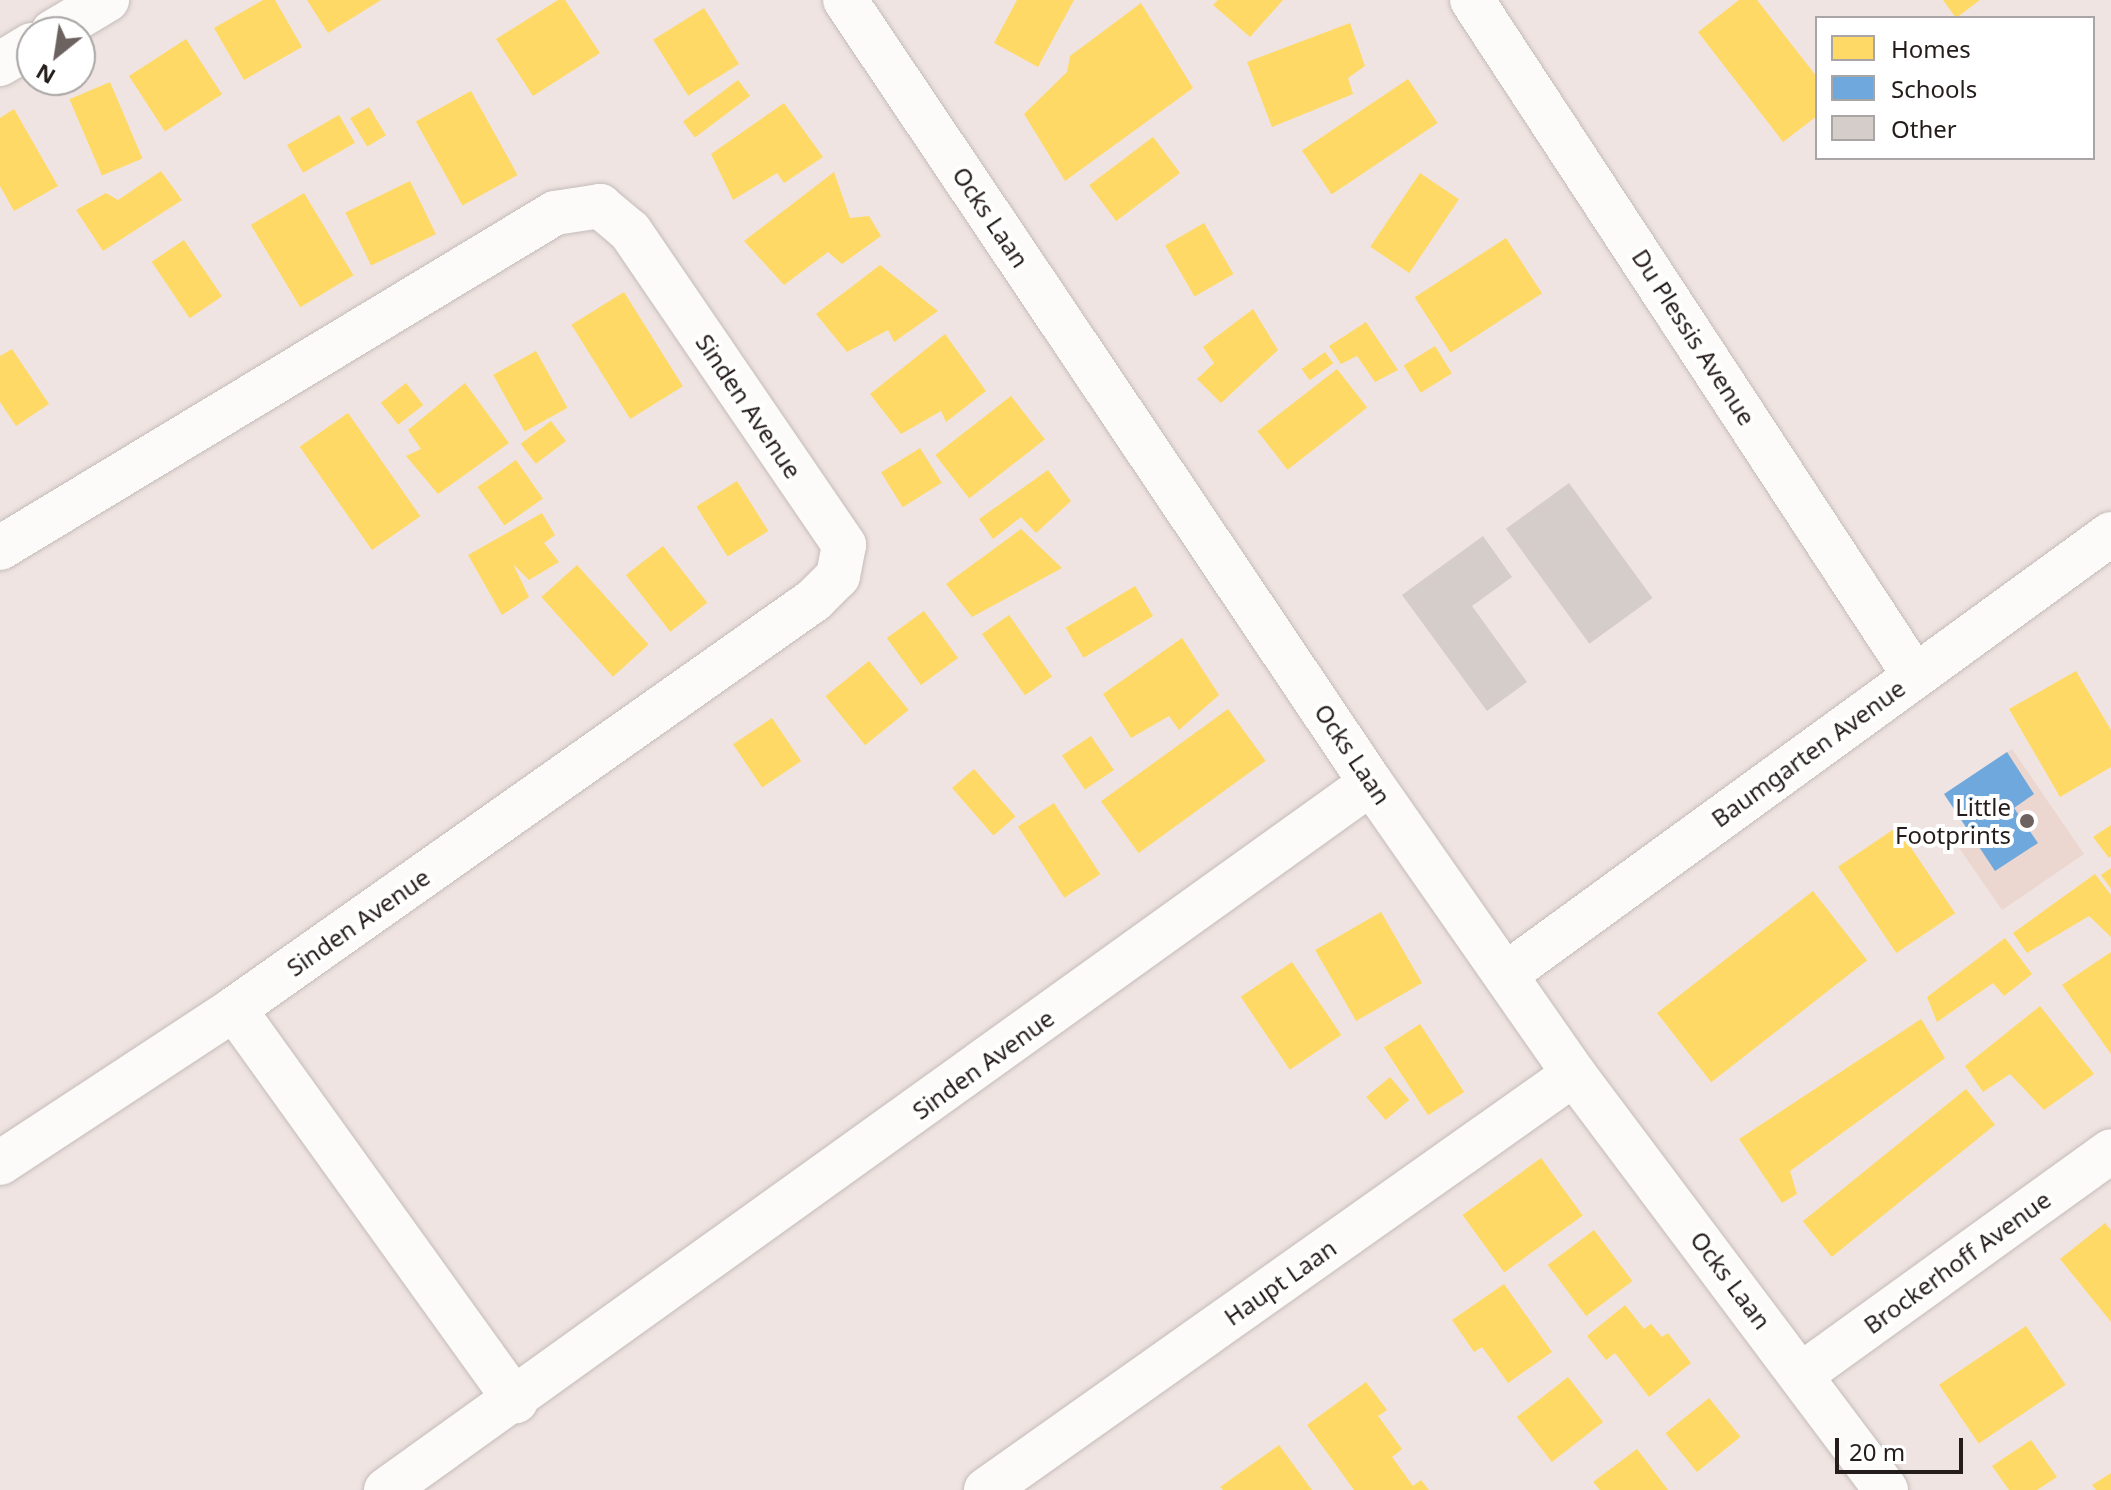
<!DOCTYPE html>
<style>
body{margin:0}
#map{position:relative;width:2111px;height:1490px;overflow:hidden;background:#efe4e1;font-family:"Noto Sans",sans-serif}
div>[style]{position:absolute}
.built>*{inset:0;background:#ebd6d0}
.homes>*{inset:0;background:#ffd966;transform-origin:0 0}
.schools>*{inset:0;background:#6fa8dc}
.building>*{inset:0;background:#d5cdca;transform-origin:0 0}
.roads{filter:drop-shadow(0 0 2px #c4bcb9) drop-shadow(0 0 2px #c4bcb9)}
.minor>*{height:44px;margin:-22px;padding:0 22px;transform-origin:22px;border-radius:22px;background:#fdfbfa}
.dots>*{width:22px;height:22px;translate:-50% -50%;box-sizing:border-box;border:4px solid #fff;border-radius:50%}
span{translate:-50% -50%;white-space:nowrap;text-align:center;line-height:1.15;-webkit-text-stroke:8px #fff;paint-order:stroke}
.street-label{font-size:24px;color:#251d1b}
.poi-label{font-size:24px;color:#251d1b}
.right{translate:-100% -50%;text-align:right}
.legend{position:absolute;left:1815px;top:16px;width:280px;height:144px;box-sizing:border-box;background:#fff;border:2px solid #a8a5a4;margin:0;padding:10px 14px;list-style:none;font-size:24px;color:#251d1b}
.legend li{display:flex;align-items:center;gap:16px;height:40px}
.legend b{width:40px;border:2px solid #a8a5a4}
.north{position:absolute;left:16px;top:16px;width:80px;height:80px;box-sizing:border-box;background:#fff;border:2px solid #a8a5a4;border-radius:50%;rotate:210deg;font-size:22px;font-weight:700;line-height:32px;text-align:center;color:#251d1b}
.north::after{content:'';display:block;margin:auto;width:28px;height:36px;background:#6c6360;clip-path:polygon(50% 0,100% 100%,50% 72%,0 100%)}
.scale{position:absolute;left:1835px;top:1438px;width:128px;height:36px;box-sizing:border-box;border:4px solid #251d1b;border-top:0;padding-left:10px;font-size:24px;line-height:28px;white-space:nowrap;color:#251d1b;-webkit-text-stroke:6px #fff;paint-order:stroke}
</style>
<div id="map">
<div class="built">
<div style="clip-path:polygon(2012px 749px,2084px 854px,2002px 910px,1957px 845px,2014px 808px,1985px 767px)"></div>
</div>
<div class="homes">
<div style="clip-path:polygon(263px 0,275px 0,302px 47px,244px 80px,214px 28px)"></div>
<div style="clip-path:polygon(307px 0,381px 0,328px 33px)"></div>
<div style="clip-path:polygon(558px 0,565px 0,600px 53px,533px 96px,496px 39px)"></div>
<div style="clip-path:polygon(1017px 0,1074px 0,1038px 67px,994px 43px)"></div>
<div style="clip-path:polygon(1218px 0,1283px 0,1250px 37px,1213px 5px)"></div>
<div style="clip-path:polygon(1739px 0,1757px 0,1817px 77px,1817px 116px,1783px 142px,1698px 32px)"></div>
<div style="clip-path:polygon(1943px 0,1980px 0,1956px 18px)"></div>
<div style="clip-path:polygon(1141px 3px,1193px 88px,1065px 181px,1024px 114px,1067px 72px,1070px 56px)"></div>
<div style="left:704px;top:8px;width:66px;height:60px;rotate:58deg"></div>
<div style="clip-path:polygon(1350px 23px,1365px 66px,1348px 78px,1353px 94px,1272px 127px,1247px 62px)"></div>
<div style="left:186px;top:39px;width:66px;height:68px;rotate:57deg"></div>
<div style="left:1408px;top:79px;width:53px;height:128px;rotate:56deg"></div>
<div style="left:738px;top:80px;width:20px;height:69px;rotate:53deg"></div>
<div style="left:110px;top:82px;width:83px;height:44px;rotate:67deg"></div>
<div style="left:471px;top:91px;width:96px;height:63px;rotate:61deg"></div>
<div style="clip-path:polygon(784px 103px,823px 157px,784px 183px,777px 173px,733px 200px,711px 154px)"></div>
<div style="left:369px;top:107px;width:33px;height:22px;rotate:59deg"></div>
<div style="clip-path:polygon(14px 109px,58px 186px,14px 211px,0 186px,0 118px)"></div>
<div style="left:339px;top:115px;width:32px;height:60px;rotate:60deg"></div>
<div style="left:1153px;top:137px;width:45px;height:80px;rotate:53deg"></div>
<div style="clip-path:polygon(161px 171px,182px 200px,103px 251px,76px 210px,106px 193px,118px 200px)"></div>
<div style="clip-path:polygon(834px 172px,850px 218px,869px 216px,881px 236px,842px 264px,828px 252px,784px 285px,744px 241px)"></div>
<div style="left:1420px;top:173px;width:47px;height:89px;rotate:34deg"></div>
<div style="left:410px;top:181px;width:59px;height:72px;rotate:64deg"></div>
<div style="left:304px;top:193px;width:96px;height:62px;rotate:59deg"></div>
<div style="left:1204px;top:223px;width:59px;height:45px;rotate:60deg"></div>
<div style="left:1506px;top:238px;width:66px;height:109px;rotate:57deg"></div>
<div style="left:184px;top:240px;width:68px;height:39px;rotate:56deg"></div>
<div style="clip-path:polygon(880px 265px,938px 311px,894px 342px,888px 330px,847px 352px,816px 314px)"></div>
<div style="left:624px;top:292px;width:111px;height:62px;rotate:58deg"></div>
<div style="clip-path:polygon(1253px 309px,1278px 350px,1221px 403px,1197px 379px,1214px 363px,1203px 347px)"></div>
<div style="clip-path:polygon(1366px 322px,1398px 370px,1375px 382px,1357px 356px,1341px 364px,1329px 346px)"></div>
<div style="clip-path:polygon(945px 334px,986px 391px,946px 422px,941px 411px,901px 434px,870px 394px)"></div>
<div style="left:1435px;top:346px;width:32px;height:37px;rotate:58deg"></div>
<div style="clip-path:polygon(12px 349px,49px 404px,16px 426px,0 402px,0 356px)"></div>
<div style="left:536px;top:351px;width:65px;height:49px;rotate:61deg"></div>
<div style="left:1325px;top:352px;width:14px;height:29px;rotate:54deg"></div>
<div style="left:1337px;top:369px;width:49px;height:101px;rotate:52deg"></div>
<div style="left:406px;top:383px;width:28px;height:32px;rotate:52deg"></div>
<div style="clip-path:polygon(465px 383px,509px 443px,438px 494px,406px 456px,421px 449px,408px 430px)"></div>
<div style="left:1011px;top:396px;width:55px;height:96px;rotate:52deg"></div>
<div style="left:348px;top:413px;width:126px;height:59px;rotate:55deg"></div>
<div style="left:551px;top:421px;width:25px;height:38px;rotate:53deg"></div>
<div style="left:920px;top:448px;width:41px;height:46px;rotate:58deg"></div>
<div style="left:516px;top:460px;width:47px;height:47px;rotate:55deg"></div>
<div style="clip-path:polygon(1048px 470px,1071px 501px,1036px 533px,1021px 517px,993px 539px,979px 519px)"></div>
<div style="left:737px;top:481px;width:59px;height:48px;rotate:58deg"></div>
<div style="clip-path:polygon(542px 513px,555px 535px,544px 543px,559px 562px,529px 580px,513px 564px,529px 597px,502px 615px,468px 555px)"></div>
<div style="clip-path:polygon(1021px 529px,1062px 568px,972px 617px,946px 584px)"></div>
<div style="left:663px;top:546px;width:72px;height:47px;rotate:52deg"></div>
<div style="left:577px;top:565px;width:107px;height:48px;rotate:48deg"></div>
<div style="left:1135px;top:586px;width:35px;height:81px;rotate:59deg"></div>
<div style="left:924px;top:611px;width:58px;height:46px;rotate:54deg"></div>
<div style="left:1009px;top:615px;width:75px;height:33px;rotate:55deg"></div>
<div style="clip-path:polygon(1182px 638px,1219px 695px,1179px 730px,1169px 716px,1131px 738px,1103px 694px)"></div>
<div style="left:869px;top:661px;width:63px;height:56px;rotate:51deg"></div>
<div style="clip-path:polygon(2076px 671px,2111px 730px,2111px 767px,2060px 797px,2009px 709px)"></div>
<div style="left:1228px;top:709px;width:64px;height:157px;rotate:54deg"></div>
<div style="left:772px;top:718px;width:52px;height:47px;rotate:56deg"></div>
<div style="left:1091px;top:736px;width:41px;height:35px;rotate:56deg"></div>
<div style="left:974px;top:769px;width:63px;height:29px;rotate:49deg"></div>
<div style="left:1054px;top:803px;width:85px;height:43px;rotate:57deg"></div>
<div style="clip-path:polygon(2111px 825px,2111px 856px,2109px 858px,2093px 837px)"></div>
<div style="left:1897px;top:827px;width:104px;height:71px;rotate:56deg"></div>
<div style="clip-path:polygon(2111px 868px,2111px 889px,2101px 875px)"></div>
<div style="clip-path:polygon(2095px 874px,2111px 895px,2111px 937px,2089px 916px,2027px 953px,2013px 933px)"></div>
<div style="left:1813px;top:891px;width:88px;height:198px;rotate:52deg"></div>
<div style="left:1381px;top:912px;width:82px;height:76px;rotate:60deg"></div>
<div style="clip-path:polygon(2005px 938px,2032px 974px,2004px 996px,1993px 983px,1937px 1022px,1927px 997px)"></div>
<div style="clip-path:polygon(2111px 952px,2111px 1054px,2062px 985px)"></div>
<div style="left:1292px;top:962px;width:88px;height:62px;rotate:56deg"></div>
<div style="clip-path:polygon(2040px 1006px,2094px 1074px,2044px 1110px,2010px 1074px,1983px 1092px,1965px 1066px)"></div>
<div style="clip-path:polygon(1921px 1019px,1945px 1058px,1790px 1171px,1797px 1194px,1782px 1203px,1739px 1139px)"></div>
<div style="left:1420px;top:1024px;width:81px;height:43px;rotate:57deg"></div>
<div style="left:1390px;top:1077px;width:30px;height:31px;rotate:50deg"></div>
<div style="left:1966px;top:1089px;width:46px;height:210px;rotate:51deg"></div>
<div style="left:1541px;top:1158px;width:71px;height:97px;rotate:54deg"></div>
<div style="clip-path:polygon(2105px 1223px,2111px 1230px,2111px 1322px,2060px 1259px)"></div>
<div style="left:1594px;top:1230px;width:64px;height:58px;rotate:53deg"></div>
<div style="clip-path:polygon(1504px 1284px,1552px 1352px,1508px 1383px,1482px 1347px,1474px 1352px,1452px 1320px)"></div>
<div style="clip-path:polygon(1625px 1305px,1644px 1329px,1651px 1324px,1662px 1337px,1668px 1333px,1691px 1363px,1649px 1397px,1615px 1353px,1606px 1360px,1587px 1336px)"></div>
<div style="left:2026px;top:1326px;width:71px;height:105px;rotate:56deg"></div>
<div style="left:1568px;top:1377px;width:57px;height:65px;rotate:52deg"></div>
<div style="clip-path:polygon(1366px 1382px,1387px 1410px,1378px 1416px,1402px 1449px,1392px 1457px,1413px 1486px,1421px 1480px,1429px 1490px,1354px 1490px,1307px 1425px)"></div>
<div style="left:1709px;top:1398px;width:50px;height:56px;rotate:51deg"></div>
<div style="clip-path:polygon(2031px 1440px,2057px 1477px,2037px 1490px,2009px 1490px,1992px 1466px)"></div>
<div style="clip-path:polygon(1279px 1445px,1312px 1490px,1223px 1490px,1220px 1487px)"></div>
<div style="clip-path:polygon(1637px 1449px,1668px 1490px,1600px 1490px,1593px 1482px)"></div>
<div style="clip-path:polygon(2111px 1473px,2111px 1490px,2096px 1490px,2092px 1485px)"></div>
</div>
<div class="schools">
<div style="clip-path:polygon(2007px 752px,2034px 794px,2014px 808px,2038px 843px,1995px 871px,1944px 794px)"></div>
</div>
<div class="building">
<div style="left:1569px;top:483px;width:142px;height:78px;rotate:54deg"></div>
<div style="clip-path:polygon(1483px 536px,1512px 577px,1472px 606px,1527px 682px,1487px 711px,1402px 595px)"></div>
</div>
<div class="roads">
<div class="minor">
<div style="left:845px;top:0;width:943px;rotate:56.11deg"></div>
<div style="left:1371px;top:783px;width:355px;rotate:55.1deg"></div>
<div style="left:1574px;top:1074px;width:520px;rotate:53.13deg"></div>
<div style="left:1472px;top:0;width:807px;rotate:56.78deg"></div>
<div style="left:53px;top:32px;width:63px;rotate:-30.7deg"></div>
<div style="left:0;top:64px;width:37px;rotate:-31deg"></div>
<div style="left:0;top:548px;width:648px;rotate:-31.12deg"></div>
<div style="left:555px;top:213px;width:46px;rotate:-8.8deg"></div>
<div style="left:600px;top:206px;width:39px;rotate:40deg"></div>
<div style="left:630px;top:231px;width:380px;rotate:55.7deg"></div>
<div style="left:844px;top:545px;width:32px;rotate:101deg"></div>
<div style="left:838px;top:576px;width:34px;rotate:135deg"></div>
<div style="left:814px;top:600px;width:710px;rotate:144.81deg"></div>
<div style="left:234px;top:1009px;width:483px;rotate:54.3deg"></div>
<div style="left:1506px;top:974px;width:748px;rotate:-36.03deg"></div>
<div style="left:0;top:1163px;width:280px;rotate:-33.3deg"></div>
<div style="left:1802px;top:1374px;width:381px;rotate:-35.8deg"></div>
<div style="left:386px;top:1490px;width:1212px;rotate:-35.67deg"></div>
<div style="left:986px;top:1490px;width:720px;rotate:-35.28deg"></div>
</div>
</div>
<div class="dots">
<div style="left:2027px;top:821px;background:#6c6360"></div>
</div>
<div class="street-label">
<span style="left:991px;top:217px;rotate:56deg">Ocks Laan</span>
<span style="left:1694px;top:337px;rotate:57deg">Du Plessis Avenue</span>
<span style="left:749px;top:406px;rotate:56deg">Sinden Avenue</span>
<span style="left:1808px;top:753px;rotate:-36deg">Baumgarten Avenue</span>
<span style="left:1353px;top:754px;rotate:56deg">Ocks Laan</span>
<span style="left:358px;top:922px;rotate:-35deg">Sinden Avenue</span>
<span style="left:983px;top:1064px;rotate:-36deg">Sinden Avenue</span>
<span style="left:1957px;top:1262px;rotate:-36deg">Brockerhoff Avenue</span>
<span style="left:1731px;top:1280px;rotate:53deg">Ocks Laan</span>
<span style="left:1280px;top:1282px;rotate:-35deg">Haupt Laan</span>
</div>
<div class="poi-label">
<span class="right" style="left:2011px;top:821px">Little<br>Footprints</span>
</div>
<ul class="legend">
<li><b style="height:22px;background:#ffd966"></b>Homes</li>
<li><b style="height:22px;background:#6fa8dc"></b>Schools</li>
<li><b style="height:22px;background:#d5cdca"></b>Other</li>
</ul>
<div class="north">N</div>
<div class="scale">20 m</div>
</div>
